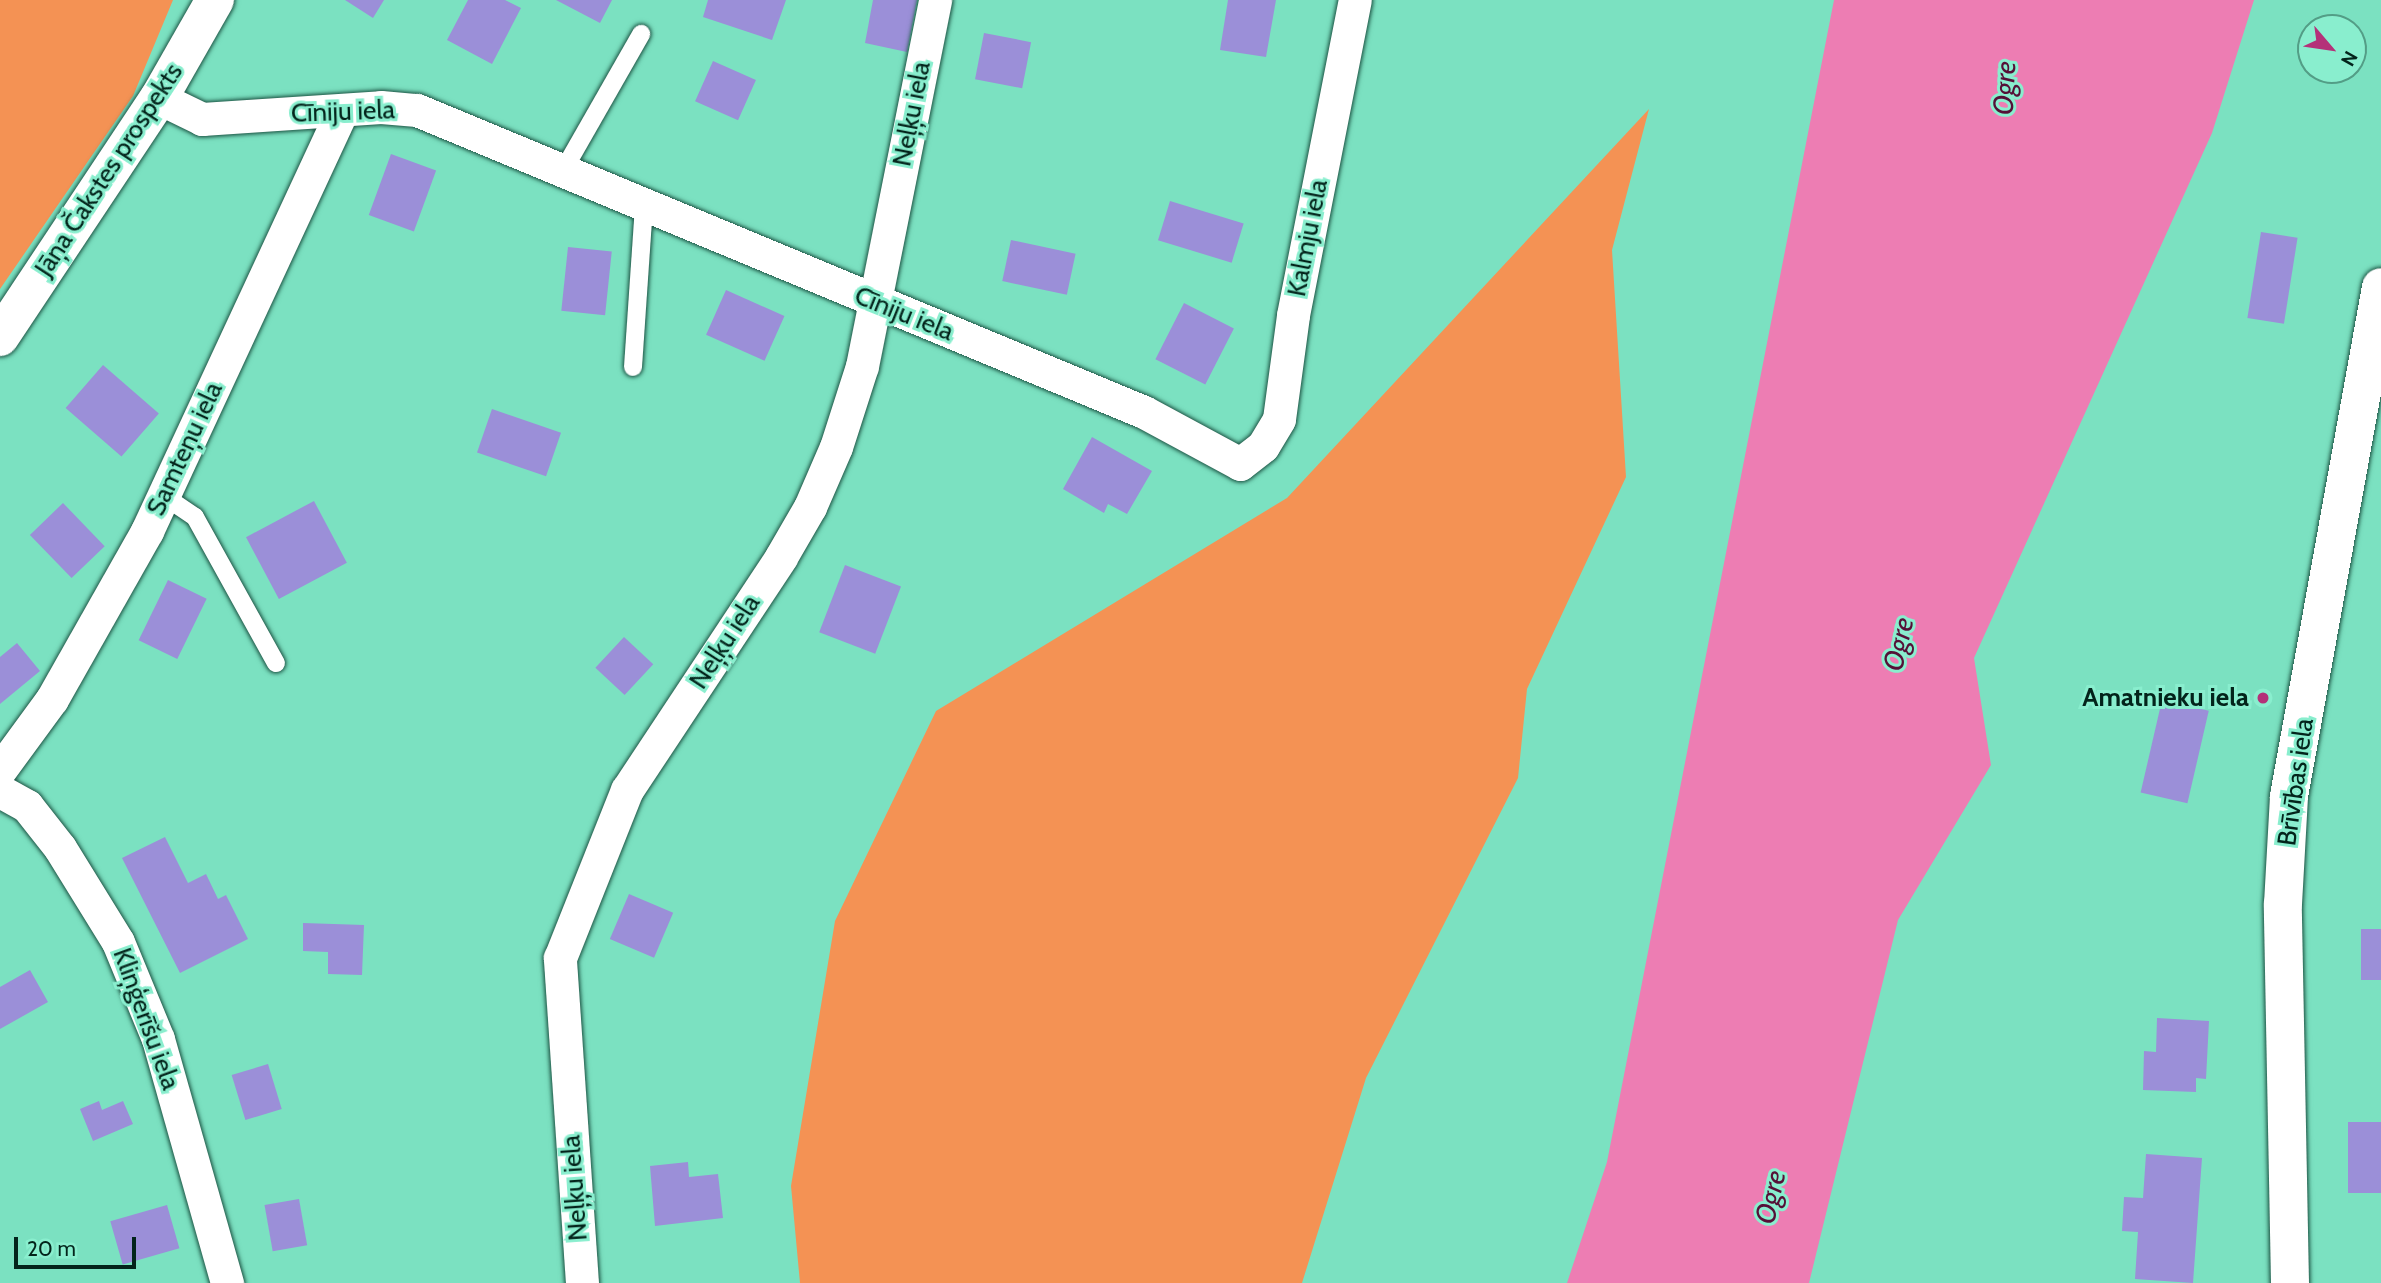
<!DOCTYPE html>
<meta charset="utf-8">
<style>
body{margin:0}
#map{position:relative;width:2381px;height:1283px;overflow:hidden;background:#7be1c1;font-family:Cabin,sans-serif}
div>[style]{position:absolute}
.green>*{inset:0;background:#f49254}
.water>*{inset:0;background:#ed7db3}
.building>*{inset:0;background:#9b8fd8;transform-origin:0 0}
.roads{filter:drop-shadow(0 0 2px #1d5444) drop-shadow(0 0 2px #1d5444)}
.service>*{height:18px;margin:-9px;padding:0 9px;transform-origin:9px;border-radius:9px;background:#fff}
.minor>*{height:33px;margin:-16.5px;padding:0 16.5px;transform-origin:16.5px;border-radius:16.5px;background:#fff}
.tertiary>*{height:38px;margin:-19px;padding:0 19px;transform-origin:19px;border-radius:19px;background:#fff}
.secondary>*{height:38px;margin:-19px;padding:0 19px;transform-origin:19px;border-radius:19px;background:#fff}
.dots>*{width:19px;height:19px;translate:-50% -50%;box-sizing:border-box;border:4px solid #89eece;border-radius:50%}
span{translate:-50% -50%;white-space:nowrap;text-align:center;line-height:1.15;-webkit-text-stroke:6px #89eece;paint-order:stroke}
.street-label{font-size:26px;color:#03241b}
.poi-label{font-size:26px;color:#03241b;font-weight:700}
.right{translate:-100% -50%;text-align:right}
.water-label{font-size:28px;color:#551037;font-style:italic}
.north{position:absolute;left:2297px;top:14px;width:70px;height:70px;box-sizing:border-box;background:#89eece;border:2px solid #539d86;border-radius:50%;rotate:119deg;font-size:19px;font-weight:700;line-height:28px;text-align:center;color:#03241b}
.north::after{content:'';display:block;margin:auto;width:24px;height:32px;background:#b43179;clip-path:polygon(50% 0,100% 100%,50% 72%,0 100%)}
.scale{position:absolute;left:14px;top:1237px;width:122px;height:32px;box-sizing:border-box;border:4px solid #03241b;border-top:0;padding-left:9px;font-size:21px;line-height:24px;white-space:nowrap;color:#03241b;-webkit-text-stroke:5px #89eece;paint-order:stroke}
</style>
<div id="map">
<div class="green">
<div style="clip-path:polygon(0 0,173px 0,133px 96px,0 289px)"></div>
<div style="clip-path:polygon(1649px 109px,1612px 250px,1626px 477px,1527px 689px,1518px 778px,1366px 1078px,1302px 1283px,800px 1283px,791px 1186px,835px 921px,936px 711px,1287px 498px)"></div>
</div>
<div class="water">
<div style="clip-path:polygon(1834px 0,2254px 0,2212px 133px,1974px 658px,1991px 765px,1898px 920px,1809px 1283px,1567px 1283px,1607px 1162px)"></div>
</div>
<div class="building">
<div style="clip-path:polygon(345px 0,384px 0,373px 18px)"></div>
<div style="clip-path:polygon(468px 0,505px 0,521px 8px,492px 64px,447px 40px)"></div>
<div style="clip-path:polygon(556px 0,612px 0,600px 23px)"></div>
<div style="clip-path:polygon(708px 0,786px 0,772px 40px,703px 17px)"></div>
<div style="clip-path:polygon(873px 0,917px 0,907px 52px,865px 43px)"></div>
<div style="clip-path:polygon(1228px 0,1276px 0,1266px 57px,1220px 50px)"></div>
<div style="left:984px;top:33px;width:48px;height:47px;rotate:11deg"></div>
<div style="left:713px;top:61px;width:47px;height:44px;rotate:24deg"></div>
<div style="left:391px;top:154px;width:48px;height:65px;rotate:20deg"></div>
<div style="left:1170px;top:201px;width:77px;height:41px;rotate:17deg"></div>
<div style="left:2261px;top:232px;width:37px;height:87px;rotate:9deg"></div>
<div style="left:1011px;top:240px;width:66px;height:42px;rotate:12deg"></div>
<div style="left:568px;top:247px;width:44px;height:64px;rotate:6deg"></div>
<div style="left:726px;top:290px;width:64px;height:49px;rotate:24deg"></div>
<div style="left:1184px;top:303px;width:56px;height:63px;rotate:27deg"></div>
<div style="left:103px;top:365px;width:74px;height:57px;rotate:41deg"></div>
<div style="left:492px;top:409px;width:73px;height:46px;rotate:19deg"></div>
<div style="clip-path:polygon(1092px 437px,1152px 471px,1127px 514px,1108px 504px,1104px 513px,1063px 489px)"></div>
<div style="left:314px;top:501px;width:70px;height:77px;rotate:62deg"></div>
<div style="left:63px;top:503px;width:60px;height:46px;rotate:46deg"></div>
<div style="left:845px;top:565px;width:60px;height:72px;rotate:21deg"></div>
<div style="left:168px;top:580px;width:43px;height:67px;rotate:26deg"></div>
<div style="left:624px;top:637px;width:40px;height:42px;rotate:43deg"></div>
<div style="clip-path:polygon(17px 643px,40px 671px,0 704px,0 657px)"></div>
<div style="left:2162px;top:700px;width:48px;height:95px;rotate:13deg"></div>
<div style="clip-path:polygon(165px 837px,188px 883px,206px 874px,218px 899px,226px 895px,248px 939px,180px 973px,122px 858px)"></div>
<div style="left:629px;top:894px;width:48px;height:49px;rotate:23deg"></div>
<div style="clip-path:polygon(303px 923px,364px 925px,362px 975px,328px 974px,328px 952px,303px 951px)"></div>
<div style="left:2361px;top:929px;width:20px;height:51px"></div>
<div style="clip-path:polygon(30px 970px,48px 1002px,0 1029px,0 987px)"></div>
<div style="clip-path:polygon(2157px 1018px,2209px 1021px,2206px 1079px,2196px 1078px,2196px 1092px,2143px 1090px,2144px 1051px,2156px 1052px)"></div>
<div style="left:268px;top:1064px;width:47px;height:38px;rotate:73deg"></div>
<div style="clip-path:polygon(99px 1101px,102px 1110px,123px 1101px,133px 1124px,93px 1141px,80px 1109px)"></div>
<div style="left:2381px;top:1122px;width:71px;height:33px;rotate:90deg"></div>
<div style="clip-path:polygon(2146px 1154px,2202px 1158px,2193px 1283px,2135px 1279px,2138px 1232px,2122px 1231px,2124px 1197px,2143px 1198px)"></div>
<div style="clip-path:polygon(688px 1162px,689px 1177px,718px 1174px,723px 1218px,655px 1226px,650px 1166px)"></div>
<div style="left:299px;top:1199px;width:47px;height:35px;rotate:80deg"></div>
<div style="left:167px;top:1205px;width:45px;height:59px;rotate:74deg"></div>
</div>
<div class="roads">
<div class="service">
<div style="left:563px;top:171px;width:158px;rotate:-60.3deg"></div>
<div style="left:633px;top:367px;width:161px;rotate:-86.1deg"></div>
<div style="left:164px;top:496px;width:37px;rotate:34deg"></div>
<div style="left:195px;top:517px;width:167px;rotate:61deg"></div>
</div>
<div class="minor">
<div style="left:159px;top:98px;width:48px;rotate:26deg"></div>
<div style="left:202px;top:119px;width:179px;rotate:-3.8deg"></div>
<div style="left:381px;top:107px;width:36px;rotate:5deg"></div>
<div style="left:417px;top:110px;width:787px;rotate:22.56deg"></div>
<div style="left:1144px;top:412px;width:109px;rotate:28.4deg"></div>
<div style="left:1240px;top:464px;width:29px;rotate:-38deg"></div>
<div style="left:1263px;top:446px;width:31px;rotate:-59deg"></div>
<div style="left:1279px;top:419px;width:105px;rotate:-82.3deg"></div>
<div style="left:1293px;top:315px;width:321px;rotate:-78.9deg"></div>
<div style="left:0;top:770px;width:88px;rotate:-53.8deg"></div>
<div style="left:52px;top:699px;width:193px;rotate:-60.5deg"></div>
<div style="left:147px;top:531px;width:463px;rotate:-65.1deg"></div>
<div style="left:0;top:791px;width:31px;rotate:29deg"></div>
<div style="left:27px;top:806px;width:53px;rotate:51.8deg"></div>
<div style="left:60px;top:848px;width:110px;rotate:58.3deg"></div>
<div style="left:118px;top:942px;width:105px;rotate:67.6deg"></div>
<div style="left:158px;top:1039px;width:254px;rotate:74.2deg"></div>
<div style="left:582px;top:1283px;width:326px;rotate:-93.9deg"></div>
<div style="left:560px;top:958px;width:181px;rotate:-68.3deg"></div>
<div style="left:627px;top:790px;width:279px;rotate:-56.5deg"></div>
<div style="left:781px;top:557px;width:58px;rotate:-59.9deg"></div>
<div style="left:810px;top:507px;width:65px;rotate:-66.6deg"></div>
<div style="left:836px;top:447px;width:85px;rotate:-72.2deg"></div>
<div style="left:862px;top:366px;width:373px;rotate:-78.7deg"></div>
</div>
<div class="tertiary">
<div style="left:0;top:337px;width:287px;rotate:-56.4deg"></div>
<div style="left:159px;top:98px;width:113px;rotate:-60.3deg"></div>
</div>
<div class="secondary">
<div style="left:2290px;top:1283px;width:379px;rotate:-91.1deg"></div>
<div style="left:2283px;top:904px;width:108px;rotate:-86.8deg"></div>
<div style="left:2289px;top:796px;width:517px;rotate:-79.75deg"></div>
</div>
</div>
<div class="dots">
<div style="left:2263px;top:698px;background:#b43179"></div>
</div>
<div class="street-label">
<span style="left:343px;top:112px;rotate:-2deg">Cīniju iela</span>
<span style="left:912px;top:114px;rotate:-79deg">Neļķu iela</span>
<span style="left:109px;top:170px;rotate:-57deg">Jāņa Čakstes prospekts</span>
<span style="left:1308px;top:238px;rotate:-79deg">Kalmju iela</span>
<span style="left:904px;top:314px;rotate:22deg">Cīniju iela</span>
<span style="left:185px;top:449px;rotate:-65deg">Samteņu iela</span>
<span style="left:725px;top:642px;rotate:-57deg">Neļķu iela</span>
<span style="left:2296px;top:782px;rotate:-82deg">Brīvības iela</span>
<span style="left:146px;top:1019px;rotate:70deg">Kliņģerīšu iela</span>
<span style="left:575px;top:1188px;rotate:-94deg">Neļķu iela</span>
</div>
<div class="poi-label">
<span class="right" style="left:2249px;top:698px">Amatnieku iela</span>
</div>
<div class="water-label">
<span style="left:2004px;top:88px;rotate:-87deg">Ogre</span>
<span style="left:1898px;top:644px;rotate:-77deg">Ogre</span>
<span style="left:1770px;top:1197px;rotate:-77deg">Ogre</span>
</div>
<div class="north">N</div>
<div class="scale">20 m</div>
</div>
